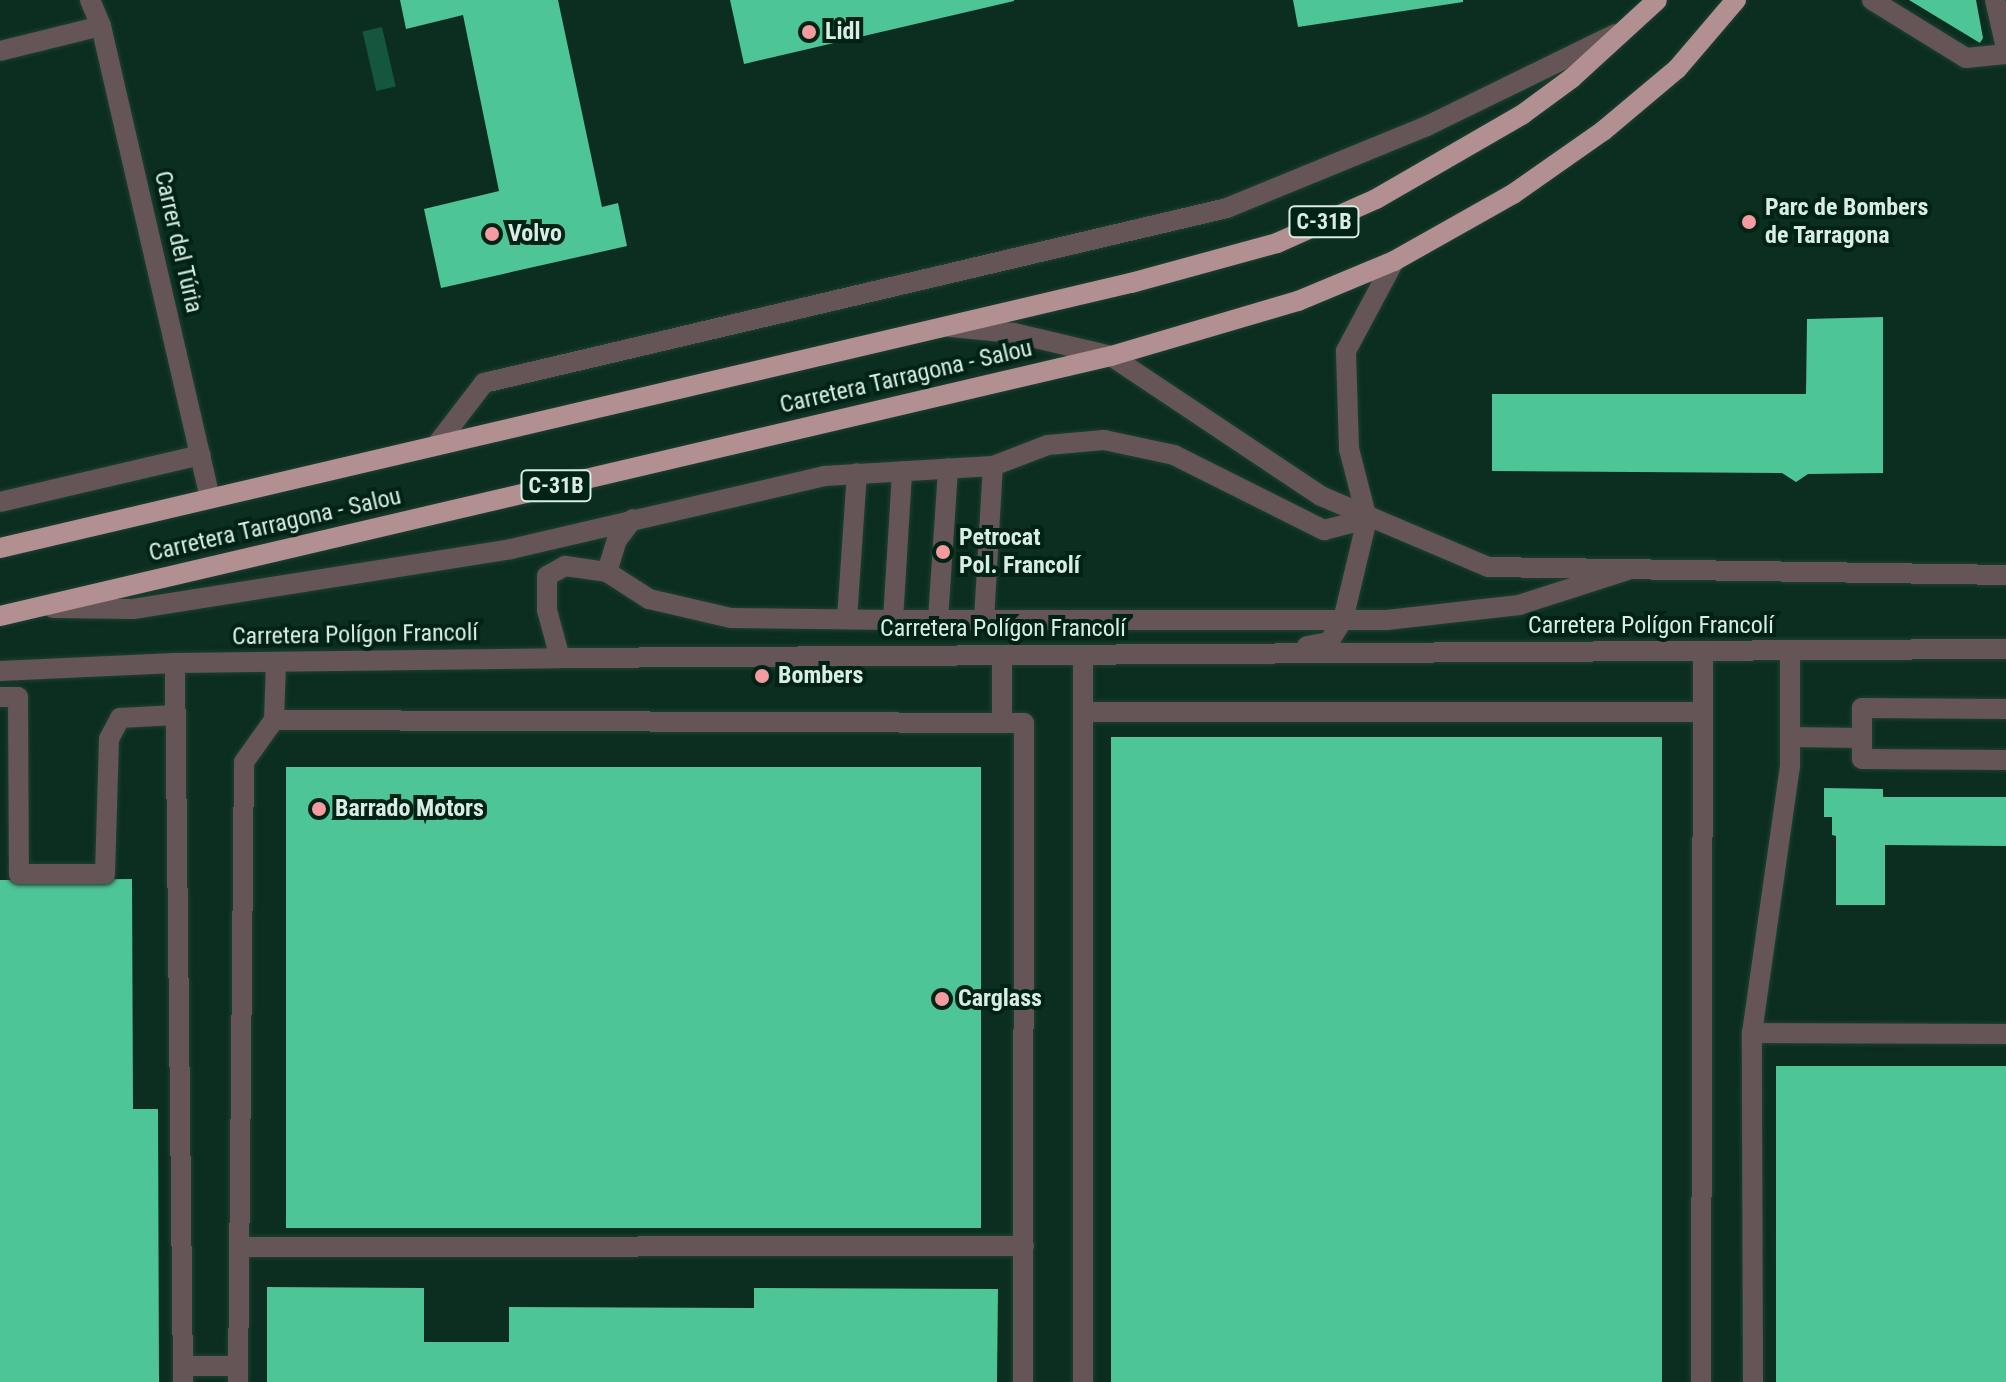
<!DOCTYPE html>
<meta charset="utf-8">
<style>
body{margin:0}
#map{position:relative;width:2006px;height:1382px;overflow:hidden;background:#002315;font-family:"Roboto Condensed",sans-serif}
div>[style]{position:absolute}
.built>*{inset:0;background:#0b2e20;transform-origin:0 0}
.water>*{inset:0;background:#15563e;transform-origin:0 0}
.building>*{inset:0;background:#4ec596;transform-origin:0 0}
.roads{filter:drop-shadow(0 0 2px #1e3f32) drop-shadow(0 0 2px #1e3f32)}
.minor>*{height:20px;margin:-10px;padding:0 10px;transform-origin:10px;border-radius:10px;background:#665556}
.major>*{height:20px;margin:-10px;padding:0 10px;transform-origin:10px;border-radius:10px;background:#b28f90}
.dots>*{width:22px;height:22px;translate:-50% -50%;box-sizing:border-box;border:4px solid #002315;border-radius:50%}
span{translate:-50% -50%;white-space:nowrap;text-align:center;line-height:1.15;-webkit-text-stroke:8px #002315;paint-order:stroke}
.shield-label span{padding:2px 6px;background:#002315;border:2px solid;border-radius:6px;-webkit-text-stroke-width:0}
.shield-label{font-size:22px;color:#d9ede3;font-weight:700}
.poi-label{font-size:24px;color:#d9ede3;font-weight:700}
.left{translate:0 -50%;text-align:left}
.street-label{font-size:24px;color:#d9ede3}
</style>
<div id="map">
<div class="built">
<div style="left:0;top:0;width:2006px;height:1382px"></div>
</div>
<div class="water">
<div style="left:382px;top:27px;width:61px;height:20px;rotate:77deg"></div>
</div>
<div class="building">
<div style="clip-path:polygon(400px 0,558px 0,602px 207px,618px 203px,627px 246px,441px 288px,424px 209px,499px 191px,463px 15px,406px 29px)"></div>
<div style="clip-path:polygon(730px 0,1014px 0,1014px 1px,744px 64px)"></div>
<div style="clip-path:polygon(1293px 0,1463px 0,1463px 2px,1298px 27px)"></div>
<div style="clip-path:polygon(1909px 0,1976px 0,1983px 38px,1980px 43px)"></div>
<div style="clip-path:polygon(1883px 317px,1883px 473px,1808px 474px,1796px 482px,1782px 473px,1492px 471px,1492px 394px,1806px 394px,1807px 319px)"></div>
<div style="left:1111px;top:737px;width:551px;height:645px"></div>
<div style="left:286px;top:767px;width:695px;height:461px"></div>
<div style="clip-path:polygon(1824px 788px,1883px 789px,1883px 797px,2006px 797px,2006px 846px,1885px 845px,1885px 905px,1836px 905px,1836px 836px,1832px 835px,1832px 817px,1824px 817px)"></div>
<div style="clip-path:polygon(132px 879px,133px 1109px,158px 1109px,159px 1382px,0 1382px,0 880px)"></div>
<div style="left:2006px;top:1066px;width:316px;height:230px;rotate:90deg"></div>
<div style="clip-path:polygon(267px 1287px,424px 1288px,424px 1342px,509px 1342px,509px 1307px,754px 1308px,754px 1288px,998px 1289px,997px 1382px,267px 1382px)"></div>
</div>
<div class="roads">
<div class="minor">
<div style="left:90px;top:0;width:28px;rotate:67deg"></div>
<div style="left:101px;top:26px;width:484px;rotate:77deg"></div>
<div style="left:1872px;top:0;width:110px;rotate:31.7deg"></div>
<div style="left:1966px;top:58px;width:40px;rotate:-5.7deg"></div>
<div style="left:1995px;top:0;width:49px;rotate:77.1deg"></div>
<div style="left:0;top:51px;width:104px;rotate:-13.9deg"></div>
<div style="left:950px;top:327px;width:64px;rotate:5.4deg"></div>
<div style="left:1014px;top:333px;width:100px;rotate:13.3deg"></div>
<div style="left:1111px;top:356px;width:252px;rotate:33.7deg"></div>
<div style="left:1321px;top:496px;width:181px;rotate:23deg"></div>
<div style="left:1488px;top:567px;width:518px;rotate:0.88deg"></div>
<div style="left:438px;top:443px;width:76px;rotate:-52.5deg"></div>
<div style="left:484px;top:383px;width:763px;rotate:-13.25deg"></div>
<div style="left:1227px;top:208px;width:216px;rotate:-22.3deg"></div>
<div style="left:1427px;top:126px;width:210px;rotate:-26deg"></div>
<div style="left:0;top:502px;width:206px;rotate:-13.2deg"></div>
<div style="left:607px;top:572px;width:34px;rotate:-73deg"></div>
<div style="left:617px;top:540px;width:26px;rotate:-53deg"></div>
<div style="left:53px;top:608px;width:80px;rotate:0.7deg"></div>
<div style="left:133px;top:609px;width:383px;rotate:-9deg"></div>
<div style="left:511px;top:549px;width:321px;rotate:-13.1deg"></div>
<div style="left:824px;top:476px;width:169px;rotate:-3.4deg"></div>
<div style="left:993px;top:466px;width:59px;rotate:-20.9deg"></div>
<div style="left:1048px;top:445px;width:56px;rotate:-5.1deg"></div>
<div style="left:1104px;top:440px;width:72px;rotate:12.1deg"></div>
<div style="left:1174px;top:455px;width:168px;rotate:26.6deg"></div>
<div style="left:1324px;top:530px;width:44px;rotate:-14.3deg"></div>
<div style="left:847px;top:619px;width:146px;rotate:-86.1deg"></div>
<div style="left:893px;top:620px;width:149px;rotate:-86.5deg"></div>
<div style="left:938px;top:620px;width:152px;rotate:-86.2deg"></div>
<div style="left:984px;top:620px;width:154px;rotate:-86.7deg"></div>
<div style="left:1307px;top:646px;width:22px;rotate:-10deg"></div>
<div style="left:1329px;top:642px;width:26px;rotate:-58deg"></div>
<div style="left:1343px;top:620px;width:104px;rotate:-76.6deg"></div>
<div style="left:1367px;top:519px;width:72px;rotate:-104.4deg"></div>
<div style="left:1349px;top:449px;width:98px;rotate:-91.8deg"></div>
<div style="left:1346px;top:351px;width:102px;rotate:-61.9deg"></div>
<div style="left:1002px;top:655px;width:68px;rotate:90deg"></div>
<div style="left:560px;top:658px;width:50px;rotate:-105.2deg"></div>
<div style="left:547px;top:610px;width:34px;rotate:-90deg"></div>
<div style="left:547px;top:576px;width:21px;rotate:-29deg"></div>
<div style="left:565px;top:566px;width:42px;rotate:8.1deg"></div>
<div style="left:607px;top:572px;width:50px;rotate:32.7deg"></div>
<div style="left:649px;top:599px;width:84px;rotate:13deg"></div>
<div style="left:731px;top:618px;width:162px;rotate:0.7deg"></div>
<div style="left:893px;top:620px;width:494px"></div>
<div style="left:1387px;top:620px;width:133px;rotate:-6.5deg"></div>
<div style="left:1519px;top:605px;width:114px;rotate:-17.8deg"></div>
<div style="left:175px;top:663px;width:719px;rotate:89.36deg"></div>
<div style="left:0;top:671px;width:175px;rotate:-2.6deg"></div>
<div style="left:175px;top:663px;width:385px;rotate:-0.7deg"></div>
<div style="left:560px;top:658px;width:1446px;rotate:-0.36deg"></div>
<div style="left:0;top:697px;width:18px"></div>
<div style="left:18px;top:697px;width:177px;rotate:89.7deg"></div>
<div style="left:19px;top:874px;width:86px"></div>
<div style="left:105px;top:874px;width:135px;rotate:-88.3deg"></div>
<div style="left:109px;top:739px;width:24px;rotate:-62deg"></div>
<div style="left:120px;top:718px;width:56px;rotate:-3.1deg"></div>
<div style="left:2006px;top:709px;width:144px;rotate:-179.6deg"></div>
<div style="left:1862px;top:708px;width:51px;rotate:90deg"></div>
<div style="left:1862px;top:759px;width:144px;rotate:0.4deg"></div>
<div style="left:1083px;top:712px;width:620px"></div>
<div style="left:274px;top:720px;width:750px;rotate:0.23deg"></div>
<div style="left:1024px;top:723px;width:659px;rotate:90.09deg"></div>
<div style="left:1790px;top:737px;width:72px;rotate:0.8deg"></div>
<div style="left:1752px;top:1033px;width:254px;rotate:0.2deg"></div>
<div style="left:239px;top:1247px;width:785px;rotate:-0.07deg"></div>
<div style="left:183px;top:1366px;width:55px"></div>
<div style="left:238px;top:1382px;width:620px;rotate:-89.45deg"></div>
<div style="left:244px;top:762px;width:52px;rotate:-54.5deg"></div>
<div style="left:274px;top:720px;width:57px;rotate:-88deg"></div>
<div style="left:1083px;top:1382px;width:727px;rotate:-90deg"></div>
<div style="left:1701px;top:1382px;width:730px;rotate:-89.84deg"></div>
<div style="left:1753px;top:1382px;width:349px;rotate:-90.2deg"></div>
<div style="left:1752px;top:1033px;width:270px;rotate:-81.9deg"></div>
<div style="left:1790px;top:766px;width:115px;rotate:-90deg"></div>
</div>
<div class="major">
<div style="left:0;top:548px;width:1162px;rotate:-13.19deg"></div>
<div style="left:1131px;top:283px;width:151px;rotate:-15.3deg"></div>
<div style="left:1277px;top:243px;width:108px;rotate:-24deg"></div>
<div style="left:1376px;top:199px;width:170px;rotate:-30deg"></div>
<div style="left:1523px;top:114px;width:61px;rotate:-36.3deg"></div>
<div style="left:1572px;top:78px;width:115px;rotate:-42.5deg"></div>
<div style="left:0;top:616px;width:1141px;rotate:-13.17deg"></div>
<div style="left:1111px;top:356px;width:195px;rotate:-16.4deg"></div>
<div style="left:1298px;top:301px;width:104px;rotate:-22.6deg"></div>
<div style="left:1394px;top:261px;width:137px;rotate:-29.4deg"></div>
<div style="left:1513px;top:194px;width:110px;rotate:-35deg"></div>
<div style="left:1603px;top:131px;width:97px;rotate:-40deg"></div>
<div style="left:1677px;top:69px;width:91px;rotate:-49.5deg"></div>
</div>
</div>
<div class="dots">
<div style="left:809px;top:32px;background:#f49b9f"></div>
<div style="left:1749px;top:222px;background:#f49b9f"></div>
<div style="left:492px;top:234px;background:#f49b9f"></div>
<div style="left:943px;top:552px;background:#f49b9f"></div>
<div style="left:762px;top:676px;background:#f49b9f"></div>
<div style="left:319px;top:809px;background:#f49b9f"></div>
<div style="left:942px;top:999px;background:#f49b9f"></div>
</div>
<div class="shield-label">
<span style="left:1324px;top:222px">C-31B</span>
<span style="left:556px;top:486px">C-31B</span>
</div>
<div class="poi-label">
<span class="left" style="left:825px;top:32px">Lidl</span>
<span class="left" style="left:1765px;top:222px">Parc de Bombers<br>de Tarragona</span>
<span class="left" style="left:508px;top:234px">Volvo</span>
<span class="left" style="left:959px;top:552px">Petrocat<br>Pol. Francolí</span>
<span class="left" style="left:778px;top:676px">Bombers</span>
<span class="left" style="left:335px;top:809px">Barrado Motors</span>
<span class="left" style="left:958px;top:999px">Carglass</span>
</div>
<div class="street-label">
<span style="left:178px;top:242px;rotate:77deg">Carrer del Túria</span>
<span style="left:906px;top:377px;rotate:-13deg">Carretera Tarragona - Salou</span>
<span style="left:275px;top:525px;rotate:-13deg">Carretera Tarragona - Salou</span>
<span style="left:1651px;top:626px">Carretera Polígon Francolí</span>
<span style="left:1003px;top:629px">Carretera Polígon Francolí</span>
<span style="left:355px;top:635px;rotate:-1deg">Carretera Polígon Francolí</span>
</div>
</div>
